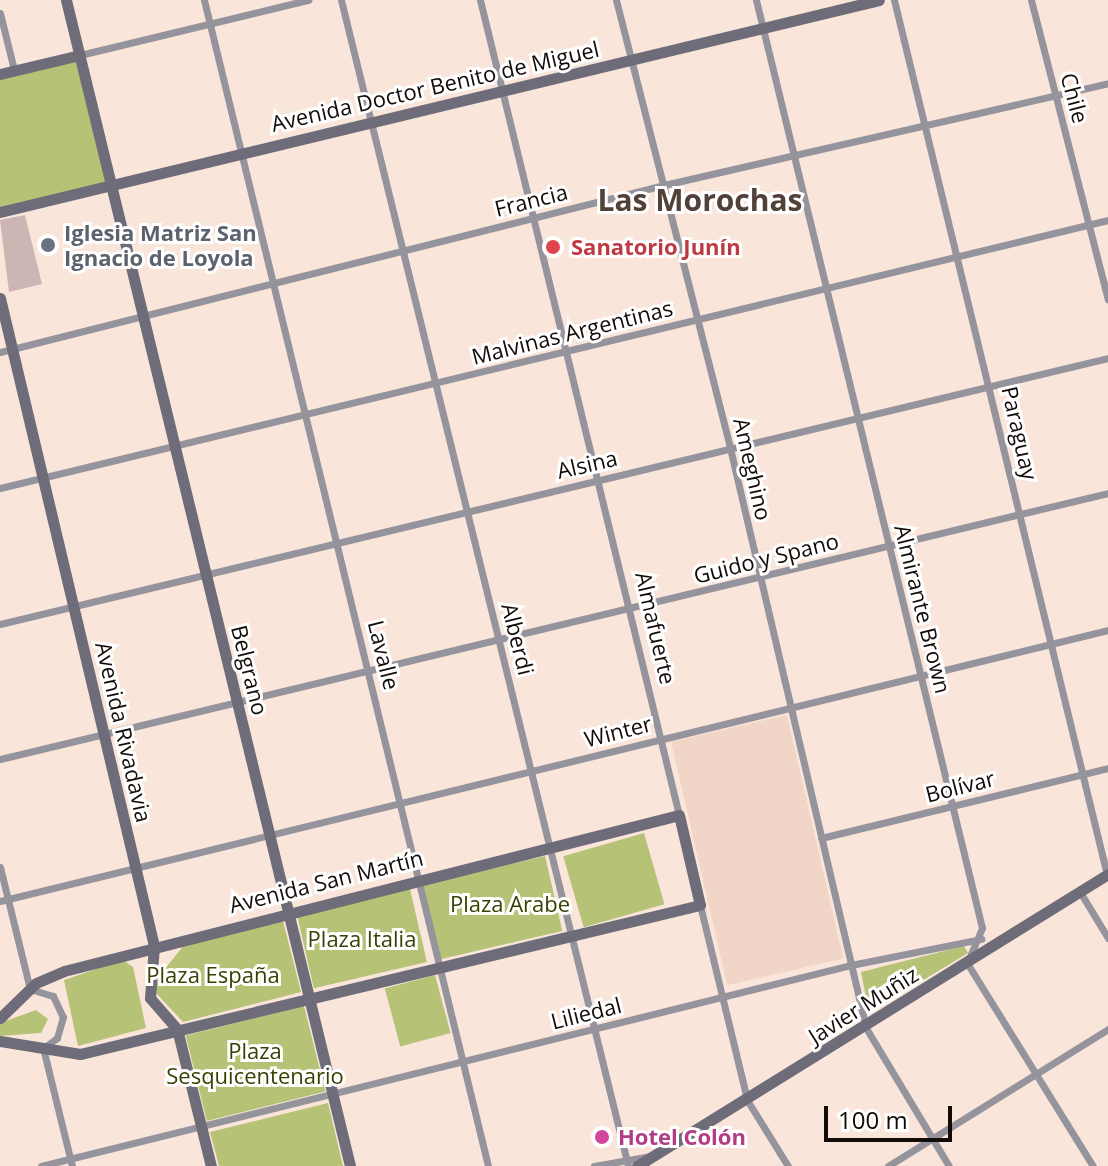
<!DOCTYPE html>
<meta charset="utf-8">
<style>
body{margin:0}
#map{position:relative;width:1108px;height:1166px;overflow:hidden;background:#fae5da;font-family:"Open Sans",sans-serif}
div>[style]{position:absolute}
.built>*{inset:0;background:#f1d6c7;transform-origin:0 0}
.green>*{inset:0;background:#b6c276;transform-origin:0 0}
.building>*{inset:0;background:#ccb5b2}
.minor>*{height:7px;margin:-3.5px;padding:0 3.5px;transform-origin:3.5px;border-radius:3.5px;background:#95949d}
.secondary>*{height:11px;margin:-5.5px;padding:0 5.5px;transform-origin:5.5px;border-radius:5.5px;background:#6d6c78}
.dots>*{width:22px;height:22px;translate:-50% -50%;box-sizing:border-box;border:4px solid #fff;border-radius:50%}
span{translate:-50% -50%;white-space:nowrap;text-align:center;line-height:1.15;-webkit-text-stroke:6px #fff;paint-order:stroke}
.street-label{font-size:22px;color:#120b08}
.worship-label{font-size:22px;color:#5b616d;font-weight:700}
.left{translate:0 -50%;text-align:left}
.health-label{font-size:22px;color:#be3a42;font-weight:700}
.park-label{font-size:22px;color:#3a4000}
.hotel-label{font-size:22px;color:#b23c85;font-weight:700}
.district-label{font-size:30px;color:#524139;font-weight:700}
.scale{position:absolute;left:824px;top:1106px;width:128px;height:36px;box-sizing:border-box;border:4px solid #120b08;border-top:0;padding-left:10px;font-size:24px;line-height:28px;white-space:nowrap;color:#120b08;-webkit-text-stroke:6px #fff;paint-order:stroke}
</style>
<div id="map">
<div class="built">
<div style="left:787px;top:715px;width:250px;height:119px;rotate:77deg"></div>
</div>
<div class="green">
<div style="clip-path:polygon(80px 55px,112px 184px,0 212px,0 74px)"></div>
<div style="left:644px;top:833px;width:74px;height:84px;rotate:74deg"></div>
<div style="left:545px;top:856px;width:77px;height:125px;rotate:77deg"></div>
<div style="left:410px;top:889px;width:75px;height:116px;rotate:77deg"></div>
<div style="clip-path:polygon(283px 921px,301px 992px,183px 1022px,155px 992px,160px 975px,185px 944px)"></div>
<div style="clip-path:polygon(964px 946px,968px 953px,869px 1013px,861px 972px)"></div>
<div style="clip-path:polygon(123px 960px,133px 967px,146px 1028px,78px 1046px,64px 980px)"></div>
<div style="left:435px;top:975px;width:60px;height:52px;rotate:75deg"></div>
<div style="left:304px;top:1006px;width:88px;height:122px;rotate:76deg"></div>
<div style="clip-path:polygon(36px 1010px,48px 1019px,41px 1033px,0 1036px,0 1023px)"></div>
<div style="clip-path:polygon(328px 1103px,343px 1166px,219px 1166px,210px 1132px)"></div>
</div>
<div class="building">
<div style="clip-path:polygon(25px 215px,42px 284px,9px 292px,0 220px)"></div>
</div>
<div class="minor">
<div style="left:204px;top:0;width:1200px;rotate:76.31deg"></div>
<div style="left:341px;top:0;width:1201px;rotate:76.17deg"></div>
<div style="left:480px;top:0;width:839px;rotate:76.28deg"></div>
<div style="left:616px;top:0;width:462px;rotate:75.7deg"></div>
<div style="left:730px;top:448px;width:596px;rotate:76.8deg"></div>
<div style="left:866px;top:1028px;width:161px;rotate:59deg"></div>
<div style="left:756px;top:0;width:955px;rotate:76.31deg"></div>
<div style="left:982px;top:928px;width:38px;rotate:113deg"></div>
<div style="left:967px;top:963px;width:239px;rotate:58.2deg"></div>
<div style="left:894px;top:0;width:901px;rotate:76.32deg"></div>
<div style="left:1031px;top:0;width:309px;rotate:75.6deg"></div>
<div style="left:0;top:13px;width:59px;rotate:76.2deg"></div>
<div style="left:80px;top:55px;width:235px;rotate:-13.6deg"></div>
<div style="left:0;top:352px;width:685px;rotate:-14.12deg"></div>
<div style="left:664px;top:185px;width:456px;rotate:-12.9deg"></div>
<div style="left:0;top:488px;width:1140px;rotate:-13.6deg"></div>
<div style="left:0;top:624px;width:1139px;rotate:-13.5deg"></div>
<div style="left:0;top:759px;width:1139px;rotate:-13.5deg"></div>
<div style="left:821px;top:838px;width:295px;rotate:-13.7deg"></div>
<div style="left:0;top:867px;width:126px;rotate:76.2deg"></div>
<div style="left:30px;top:989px;width:24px;rotate:17deg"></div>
<div style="left:53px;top:996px;width:23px;rotate:65deg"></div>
<div style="left:63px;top:1017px;width:22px;rotate:106deg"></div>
<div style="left:57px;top:1038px;width:17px;rotate:144deg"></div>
<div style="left:43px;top:1048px;width:122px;rotate:76.2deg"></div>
<div style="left:1080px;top:892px;width:54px;rotate:58.7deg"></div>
<div style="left:0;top:901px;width:1141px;rotate:-13.74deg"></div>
<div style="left:700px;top:905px;width:201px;rotate:76.4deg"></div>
<div style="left:747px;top:1100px;width:78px;rotate:58.2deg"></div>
<div style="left:41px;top:1166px;width:835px;rotate:-13.94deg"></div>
<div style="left:851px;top:965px;width:133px;rotate:-11.3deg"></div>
<div style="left:594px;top:1166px;width:58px;rotate:-10deg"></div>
<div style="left:888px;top:1166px;width:259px;rotate:-31.9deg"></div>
</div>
<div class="secondary">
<div style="left:66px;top:0;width:1200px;rotate:76.31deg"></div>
<div style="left:0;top:74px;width:82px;rotate:-13.4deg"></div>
<div style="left:0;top:212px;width:904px;rotate:-13.56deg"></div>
<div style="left:0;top:298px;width:666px;rotate:76.63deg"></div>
<div style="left:154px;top:946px;width:52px;rotate:94.4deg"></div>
<div style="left:150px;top:998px;width:41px;rotate:48.9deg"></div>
<div style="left:177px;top:1029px;width:141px;rotate:76.1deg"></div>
<div style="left:0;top:1018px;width:50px;rotate:-44.2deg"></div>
<div style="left:36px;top:983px;width:30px;rotate:-23deg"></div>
<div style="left:64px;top:971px;width:634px;rotate:-14.23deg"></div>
<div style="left:679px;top:815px;width:92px;rotate:76.9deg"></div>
<div style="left:700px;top:905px;width:638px;rotate:166.49deg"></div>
<div style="left:80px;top:1054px;width:81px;rotate:-170.8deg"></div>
<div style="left:637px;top:1166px;width:554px;rotate:-31.8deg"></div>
</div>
<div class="dots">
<div style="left:48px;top:245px;background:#6b7280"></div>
<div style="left:553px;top:247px;background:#e0444e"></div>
<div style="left:602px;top:1137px;background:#d1479c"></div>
</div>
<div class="street-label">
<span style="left:435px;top:86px;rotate:-13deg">Avenida Doctor Benito de Miguel</span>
<span style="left:1075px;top:98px;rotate:75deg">Chile</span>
<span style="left:531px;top:200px;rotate:-14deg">Francia</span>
<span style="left:572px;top:332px;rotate:-14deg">Malvinas Argentinas</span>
<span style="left:1020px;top:433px;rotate:77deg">Paraguay</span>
<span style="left:587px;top:464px;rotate:-13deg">Alsina</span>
<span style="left:753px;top:469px;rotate:77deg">Ameghino</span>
<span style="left:766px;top:558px;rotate:-14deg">Guido y Spano</span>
<span style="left:923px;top:609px;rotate:76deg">Almirante Brown</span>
<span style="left:656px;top:628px;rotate:77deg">Almafuerte</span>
<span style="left:518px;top:639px;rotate:76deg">Alberdi</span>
<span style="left:384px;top:655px;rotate:76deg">Lavalle</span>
<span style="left:250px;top:670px;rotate:76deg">Belgrano</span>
<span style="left:618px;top:731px;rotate:-14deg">Winter</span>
<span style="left:124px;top:732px;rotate:77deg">Avenida Rivadavia</span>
<span style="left:960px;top:786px;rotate:-14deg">Bolívar</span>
<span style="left:326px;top:881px;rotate:-14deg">Avenida San Martín</span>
<span style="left:863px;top:1005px;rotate:-32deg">Javier Muñiz</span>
<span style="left:586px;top:1013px;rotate:-14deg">Liliedal</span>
</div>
<div class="worship-label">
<span class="left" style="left:64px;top:245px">Iglesia Matriz San<br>Ignacio de Loyola</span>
</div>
<div class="health-label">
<span class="left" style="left:571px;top:247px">Sanatorio Junín</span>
</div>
<div class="park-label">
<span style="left:510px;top:904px">Plaza Arabe</span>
<span style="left:362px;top:939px">Plaza Italia</span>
<span style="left:213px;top:975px">Plaza España</span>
<span style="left:255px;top:1063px">Plaza<br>Sesquicentenario</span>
</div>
<div class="hotel-label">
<span class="left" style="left:618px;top:1137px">Hotel Colón</span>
</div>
<div class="district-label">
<span style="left:700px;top:200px">Las Morochas</span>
</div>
<div class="scale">100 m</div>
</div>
